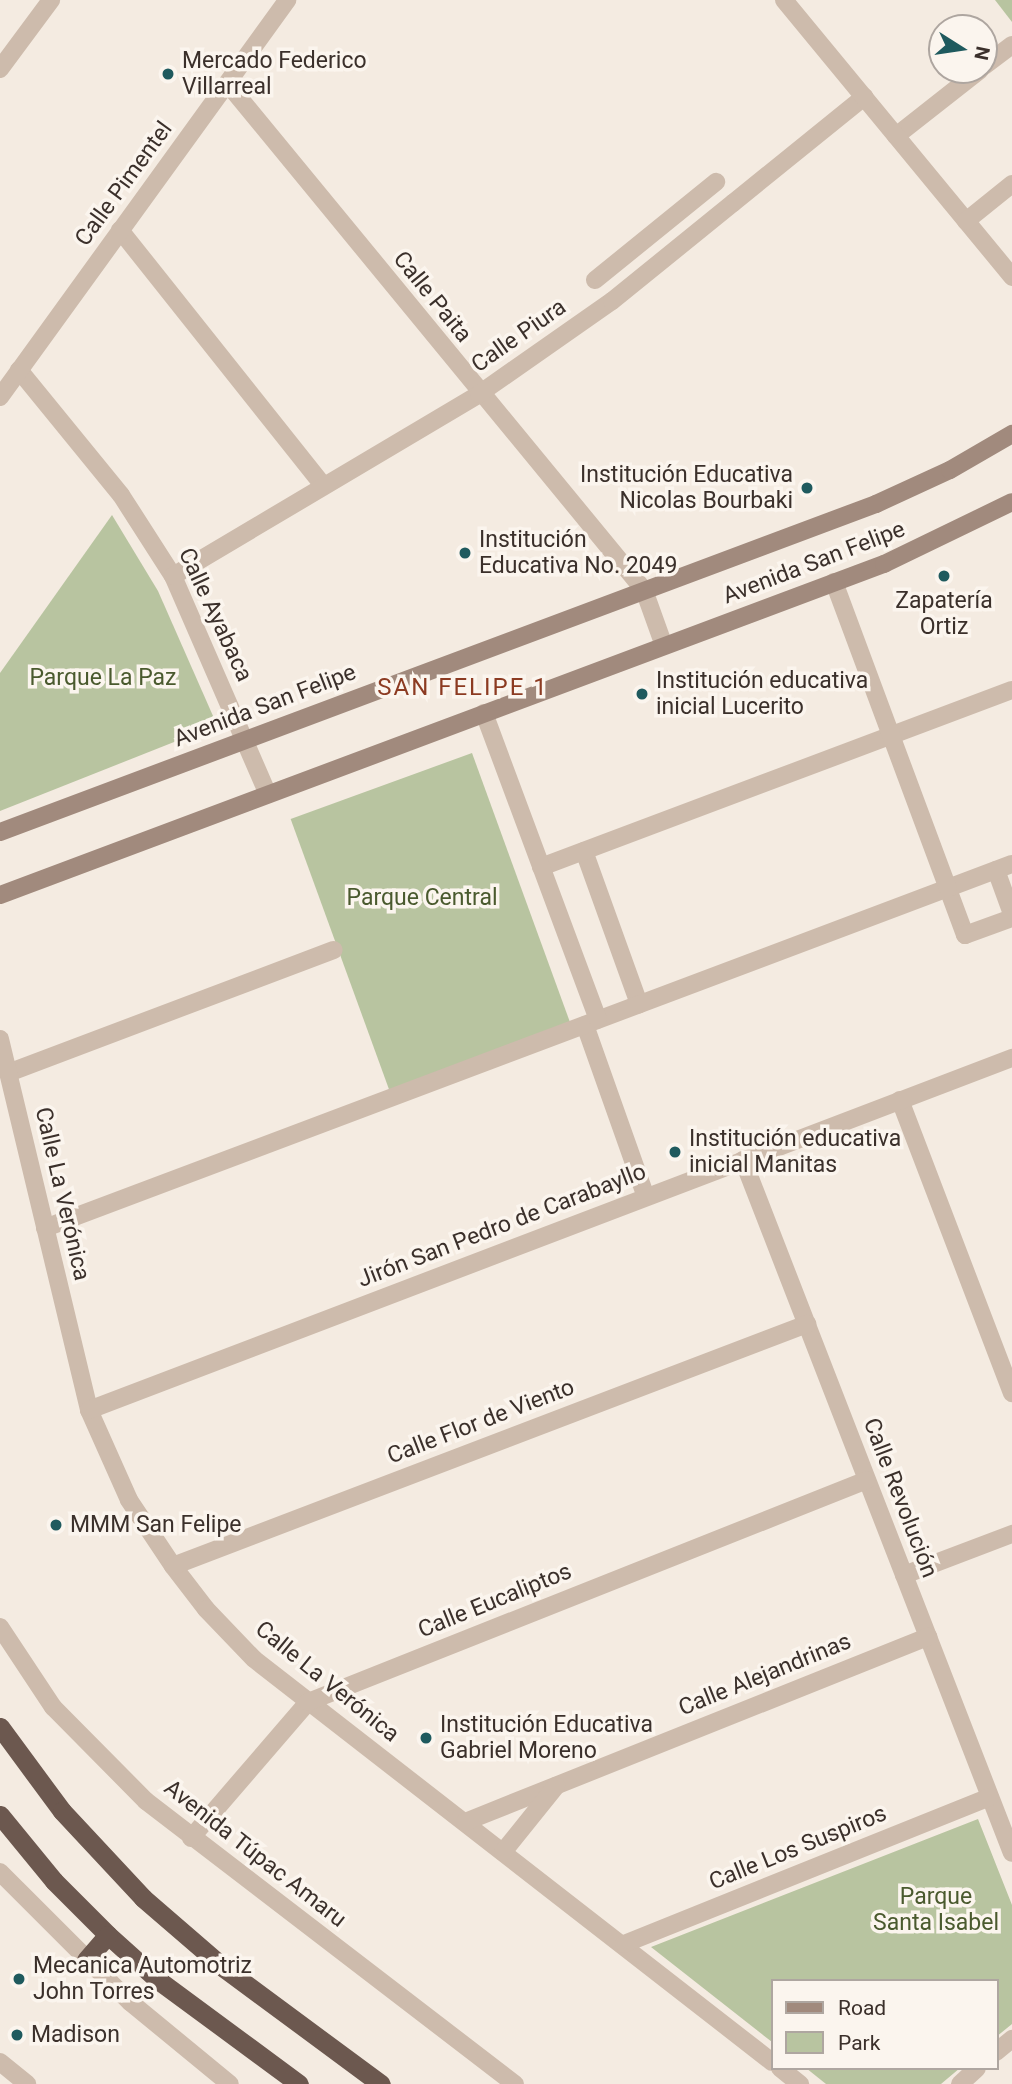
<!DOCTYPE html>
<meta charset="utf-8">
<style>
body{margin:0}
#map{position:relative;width:1012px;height:2084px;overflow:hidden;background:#f4ebe1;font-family:Roboto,sans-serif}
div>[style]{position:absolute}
.green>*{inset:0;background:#b8c4a0;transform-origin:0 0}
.pedestrian>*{height:18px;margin:-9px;padding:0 9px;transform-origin:9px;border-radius:9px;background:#cdbbac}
.minor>*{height:18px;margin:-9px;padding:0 9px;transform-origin:9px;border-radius:9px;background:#cdbbac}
.tertiary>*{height:18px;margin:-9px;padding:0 9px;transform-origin:9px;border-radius:9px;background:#cdbbac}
.secondary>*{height:18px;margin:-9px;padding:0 9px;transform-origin:9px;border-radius:9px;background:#a18a7d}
.trunk>*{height:19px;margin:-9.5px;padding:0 9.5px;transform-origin:9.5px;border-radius:9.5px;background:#6c584f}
.dots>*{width:19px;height:19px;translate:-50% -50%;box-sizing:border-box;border:4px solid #fbf5ee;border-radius:50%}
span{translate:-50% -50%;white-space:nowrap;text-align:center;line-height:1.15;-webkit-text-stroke:7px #fbf5ee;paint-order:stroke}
.poi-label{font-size:23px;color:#3b302b}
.left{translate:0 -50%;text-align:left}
.right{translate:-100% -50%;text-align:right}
.street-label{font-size:23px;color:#3b302b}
.park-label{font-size:23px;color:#4a5a2e}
.neighbourhood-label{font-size:24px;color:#8c3b22;letter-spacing:2px}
.legend{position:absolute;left:771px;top:1979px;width:228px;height:91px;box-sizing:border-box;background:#fbf5ee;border:2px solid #aea6a0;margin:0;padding:9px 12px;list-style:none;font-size:21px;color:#3b302b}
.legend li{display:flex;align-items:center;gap:14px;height:35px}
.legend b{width:35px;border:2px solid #aea6a0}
.north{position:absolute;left:928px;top:14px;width:70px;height:70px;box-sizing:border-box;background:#fbf5ee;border:2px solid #aea6a0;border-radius:50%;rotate:102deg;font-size:19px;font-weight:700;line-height:28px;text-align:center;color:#3b302b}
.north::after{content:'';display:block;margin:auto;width:24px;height:32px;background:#1f5a5e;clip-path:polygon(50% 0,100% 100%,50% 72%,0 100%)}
</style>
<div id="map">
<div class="green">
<div style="clip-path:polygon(995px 0,1012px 0,1012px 22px)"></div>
<div style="clip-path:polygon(112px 515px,158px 591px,217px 725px,0 811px,0 673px)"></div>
<div style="left:472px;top:753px;width:292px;height:193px;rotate:70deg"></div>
<div style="clip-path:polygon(978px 1819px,1012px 1905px,1012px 2024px,996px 2037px,996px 1981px,772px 1981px,772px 2042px,651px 1947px)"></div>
<div style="clip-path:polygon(806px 2068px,960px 2068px,941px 2084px,826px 2084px)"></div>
</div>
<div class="pedestrian">
<div style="left:984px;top:66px;width:35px;rotate:-37deg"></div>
<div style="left:896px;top:136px;width:107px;rotate:-38.2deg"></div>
<div style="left:733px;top:203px;width:169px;rotate:-39deg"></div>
<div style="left:595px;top:280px;width:156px;rotate:-39deg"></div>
<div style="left:584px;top:851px;width:163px;rotate:70.2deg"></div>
<div style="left:541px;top:867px;width:503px;rotate:-20.6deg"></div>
<div style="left:996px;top:870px;width:47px;rotate:70deg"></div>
<div style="left:948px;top:889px;width:49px;rotate:69.7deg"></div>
<div style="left:965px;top:935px;width:50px;rotate:-19.9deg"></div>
<div style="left:585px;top:1025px;width:182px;rotate:70.5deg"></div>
<div style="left:8px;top:1073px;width:348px;rotate:-20.7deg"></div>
<div style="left:45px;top:1228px;width:1033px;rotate:-20.63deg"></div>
<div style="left:904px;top:1575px;width:116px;rotate:-20.8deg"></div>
</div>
<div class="minor">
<div style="left:784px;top:0;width:359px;rotate:50.5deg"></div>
<div style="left:0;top:69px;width:86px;rotate:-53.5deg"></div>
<div style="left:228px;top:84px;width:655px;rotate:50.58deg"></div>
<div style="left:644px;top:590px;width:59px;rotate:70.3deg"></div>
<div style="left:966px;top:221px;width:59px;rotate:-38.8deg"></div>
<div style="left:120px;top:230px;width:326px;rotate:51.5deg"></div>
<div style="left:19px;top:370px;width:161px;rotate:50.8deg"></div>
<div style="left:121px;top:495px;width:96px;rotate:57.3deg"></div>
<div style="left:173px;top:576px;width:238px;rotate:66.5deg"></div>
<div style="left:0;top:397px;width:490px;rotate:-54.1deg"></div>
<div style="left:173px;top:576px;width:356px;rotate:-30.7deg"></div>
<div style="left:479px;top:394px;width:162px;rotate:-35deg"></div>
<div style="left:612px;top:301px;width:156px;rotate:-39deg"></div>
<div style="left:834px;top:582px;width:327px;rotate:69.6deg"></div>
<div style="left:484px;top:713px;width:327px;rotate:69.6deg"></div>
<div style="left:0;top:1039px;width:382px;rotate:76.5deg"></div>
<div style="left:89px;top:1410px;width:98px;rotate:66deg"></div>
<div style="left:129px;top:1500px;width:79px;rotate:56.3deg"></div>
<div style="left:173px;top:1566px;width:54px;rotate:52.5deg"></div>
<div style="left:206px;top:1609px;width:69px;rotate:46.2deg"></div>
<div style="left:254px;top:1659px;width:656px;rotate:37.88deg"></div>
<div style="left:900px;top:1100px;width:314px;rotate:69.1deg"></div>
<div style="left:743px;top:1160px;width:743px;rotate:68.79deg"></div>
<div style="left:89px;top:1410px;width:988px;rotate:-20.88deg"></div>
<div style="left:173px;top:1566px;width:679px;rotate:-20.89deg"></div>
<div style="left:0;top:1627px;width:96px;rotate:56.5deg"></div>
<div style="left:53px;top:1707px;width:132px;rotate:45.3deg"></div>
<div style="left:146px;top:1801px;width:465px;rotate:37.5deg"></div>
<div style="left:465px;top:1822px;width:499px;rotate:-21.8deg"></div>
<div style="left:191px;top:1838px;width:179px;rotate:-49.3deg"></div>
<div style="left:308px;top:1702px;width:601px;rotate:-21.66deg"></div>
<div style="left:503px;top:1852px;width:85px;rotate:-51.2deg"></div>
<div style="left:0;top:1872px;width:184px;rotate:45deg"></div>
<div style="left:130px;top:2002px;width:129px;rotate:39.4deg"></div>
<div style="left:624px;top:1944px;width:394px;rotate:-21.9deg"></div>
<div style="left:0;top:2062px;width:35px;rotate:39deg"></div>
<div style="left:780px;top:2068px;width:26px;rotate:39deg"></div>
</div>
<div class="tertiary">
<div style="left:996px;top:2052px;width:21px;rotate:-39deg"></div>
<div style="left:960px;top:2084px;width:23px;rotate:-43deg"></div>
</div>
<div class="secondary">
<div style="left:0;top:832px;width:935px;rotate:-20.53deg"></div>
<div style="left:876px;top:504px;width:81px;rotate:-24.7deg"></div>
<div style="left:950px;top:470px;width:72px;rotate:-30.1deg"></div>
<div style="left:0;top:895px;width:944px;rotate:-20.53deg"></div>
<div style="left:884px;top:564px;width:142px;rotate:-25.8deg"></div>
</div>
<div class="trunk">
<div style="left:0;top:1727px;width:104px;rotate:53.6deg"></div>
<div style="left:62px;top:1811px;width:119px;rotate:47deg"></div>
<div style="left:143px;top:1898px;width:107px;rotate:40.8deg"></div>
<div style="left:224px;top:1968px;width:195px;rotate:36.5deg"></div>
<div style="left:0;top:1815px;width:85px;rotate:50.7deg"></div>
<div style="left:54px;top:1881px;width:76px;rotate:45deg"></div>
<div style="left:108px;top:1935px;width:67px;rotate:42deg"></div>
<div style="left:158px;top:1980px;width:175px;rotate:36.4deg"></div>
<div style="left:86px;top:1960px;width:33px;rotate:-49deg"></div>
</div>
<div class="dots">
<div style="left:168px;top:74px;background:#1f5a5e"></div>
<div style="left:807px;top:488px;background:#1f5a5e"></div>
<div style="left:465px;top:553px;background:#1f5a5e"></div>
<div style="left:944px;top:576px;background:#1f5a5e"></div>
<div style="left:642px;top:694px;background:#1f5a5e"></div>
<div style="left:675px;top:1152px;background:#1f5a5e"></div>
<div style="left:56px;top:1525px;background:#1f5a5e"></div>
<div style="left:426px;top:1738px;background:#1f5a5e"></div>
<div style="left:19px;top:1979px;background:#1f5a5e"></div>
<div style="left:17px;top:2035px;background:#1f5a5e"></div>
</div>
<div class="poi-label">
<span class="left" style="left:182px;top:74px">Mercado Federico<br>Villarreal</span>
<span class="right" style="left:793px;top:488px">Institución Educativa<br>Nicolas Bourbaki</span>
<span class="left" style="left:479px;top:553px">Institución<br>Educativa No. 2049</span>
<span style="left:944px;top:614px">Zapatería<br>Ortiz</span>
<span class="left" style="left:656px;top:694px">Institución educativa<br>inicial Lucerito</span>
<span class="left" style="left:689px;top:1152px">Institución educativa<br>inicial Manitas</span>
<span class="left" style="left:70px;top:1525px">MMM San Felipe</span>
<span class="left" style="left:440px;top:1738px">Institución Educativa<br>Gabriel Moreno</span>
<span class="left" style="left:33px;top:1979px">Mecanica Automotriz<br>John Torres</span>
<span class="left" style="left:31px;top:2035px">Madison</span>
</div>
<div class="street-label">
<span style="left:124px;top:184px;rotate:-54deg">Calle Pimentel</span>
<span style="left:432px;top:297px;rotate:51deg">Calle Paita</span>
<span style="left:519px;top:336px;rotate:-35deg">Calle Piura</span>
<span style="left:814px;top:563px;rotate:-21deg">Avenida San Felipe</span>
<span style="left:215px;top:615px;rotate:65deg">Calle Ayabaca</span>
<span style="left:265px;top:706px;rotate:-21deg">Avenida San Felipe</span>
<span style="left:62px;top:1194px;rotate:77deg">Calle La Verónica</span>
<span style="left:502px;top:1226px;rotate:-21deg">Jirón San Pedro de Carabayllo</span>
<span style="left:481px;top:1422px;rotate:-21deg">Calle Flor de Viento</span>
<span style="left:900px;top:1498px;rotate:69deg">Calle Revolución</span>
<span style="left:495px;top:1601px;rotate:-22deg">Calle Eucaliptos</span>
<span style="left:765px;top:1675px;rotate:-22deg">Calle Alejandrinas</span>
<span style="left:327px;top:1682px;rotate:39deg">Calle La Verónica</span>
<span style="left:798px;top:1848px;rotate:-22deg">Calle Los Suspiros</span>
<span style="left:255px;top:1854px;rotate:38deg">Avenida Túpac Amaru</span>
</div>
<div class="park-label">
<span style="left:103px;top:678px">Parque La Paz</span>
<span style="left:422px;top:898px">Parque Central</span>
<span style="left:936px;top:1910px">Parque<br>Santa Isabel</span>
</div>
<div class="neighbourhood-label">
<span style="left:463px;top:688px">SAN FELIPE 1</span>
</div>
<ul class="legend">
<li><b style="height:9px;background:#a18a7d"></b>Road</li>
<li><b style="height:19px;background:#b8c4a0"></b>Park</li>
</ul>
<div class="north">N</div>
</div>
